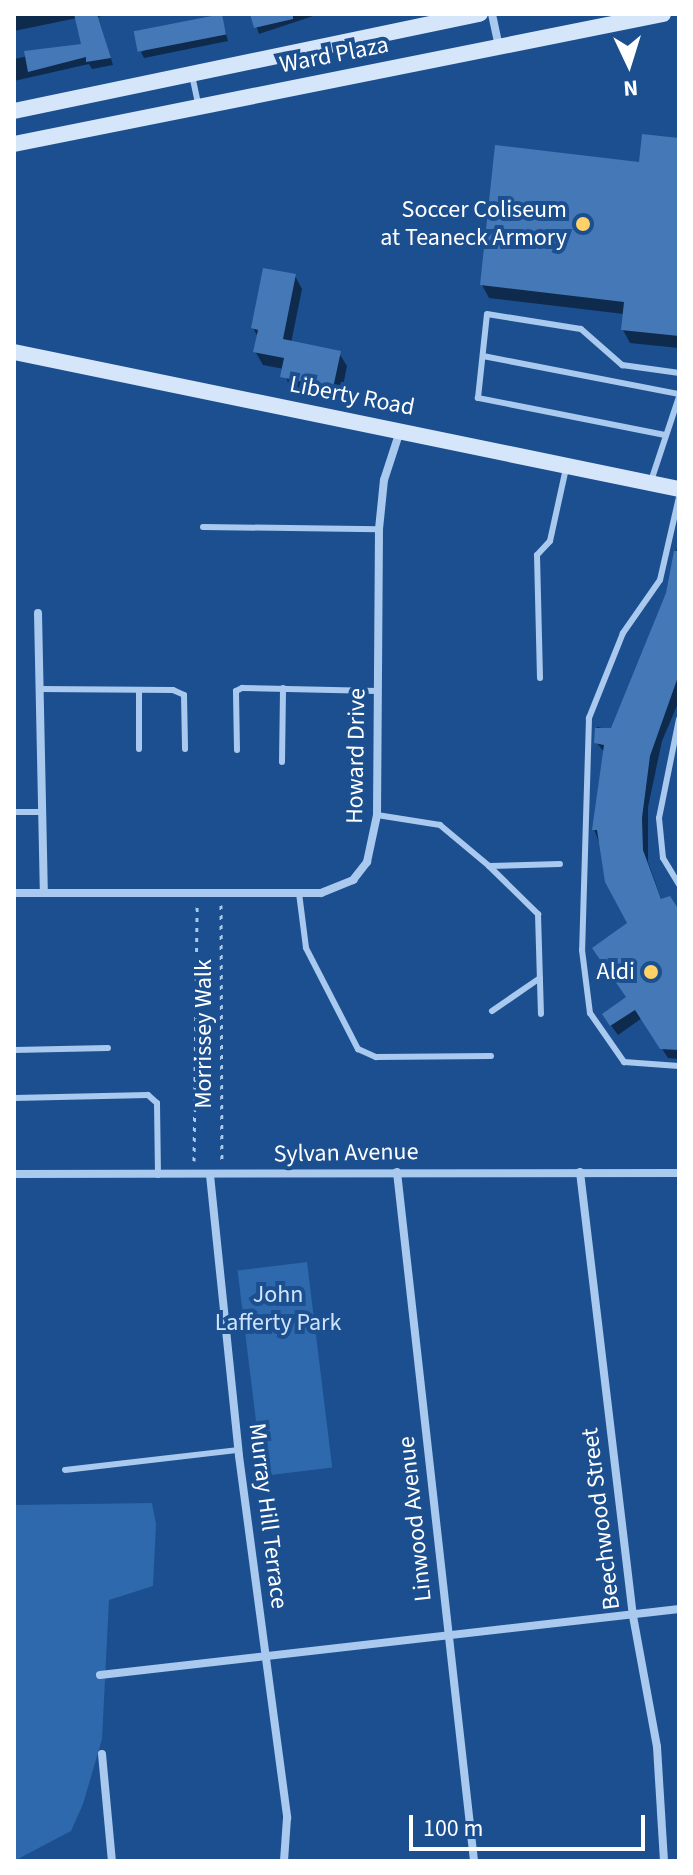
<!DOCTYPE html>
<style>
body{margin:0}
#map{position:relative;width:693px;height:1875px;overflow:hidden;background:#1b4f8f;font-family:"Source Sans 3",sans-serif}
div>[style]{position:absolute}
.green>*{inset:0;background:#2e69ad;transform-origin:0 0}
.shadow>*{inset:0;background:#0007}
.building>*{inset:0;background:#4478b7;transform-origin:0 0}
.path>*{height:3px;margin-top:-1.5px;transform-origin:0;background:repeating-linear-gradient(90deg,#a9c9ee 0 4px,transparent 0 10px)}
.lane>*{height:6px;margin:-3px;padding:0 3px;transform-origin:3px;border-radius:3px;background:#a9c9ee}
.street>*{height:8px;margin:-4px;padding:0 4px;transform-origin:4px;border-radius:4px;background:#a9c9ee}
.secondary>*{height:16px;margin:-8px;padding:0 8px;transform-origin:8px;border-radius:8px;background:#d6e6fa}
.dots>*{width:22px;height:22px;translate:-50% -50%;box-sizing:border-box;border:4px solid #1b4f8f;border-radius:50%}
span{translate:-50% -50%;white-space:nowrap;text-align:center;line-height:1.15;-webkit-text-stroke:8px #1b4f8f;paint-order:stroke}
.street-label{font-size:24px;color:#fff}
.poi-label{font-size:24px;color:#fff}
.right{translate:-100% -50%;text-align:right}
.park-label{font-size:24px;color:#cfe3fa}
.frame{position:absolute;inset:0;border:16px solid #fff;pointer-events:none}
.north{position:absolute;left:589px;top:24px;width:80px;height:80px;-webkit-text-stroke:6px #1b4f8f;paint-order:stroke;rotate:176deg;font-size:22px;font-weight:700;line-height:32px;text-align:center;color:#fff}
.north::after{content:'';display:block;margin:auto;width:28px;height:36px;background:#fff;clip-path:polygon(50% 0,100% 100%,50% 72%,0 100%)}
.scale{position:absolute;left:409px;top:1815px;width:236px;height:36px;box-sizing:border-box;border:4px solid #fff;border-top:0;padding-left:10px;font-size:24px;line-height:28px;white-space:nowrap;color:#fff;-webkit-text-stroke:6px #1b4f8f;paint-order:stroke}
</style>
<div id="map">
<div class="green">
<div style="left:307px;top:1262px;width:207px;height:70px;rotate:83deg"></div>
<div style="clip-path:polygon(152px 1503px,156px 1524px,153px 1586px,109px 1600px,102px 1739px,83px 1804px,71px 1831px,14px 1861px,14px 1505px)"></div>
</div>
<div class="shadow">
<div style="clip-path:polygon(14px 14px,110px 14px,98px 17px,113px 65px,92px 69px,89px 64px,14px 81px,14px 59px,84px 45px,77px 18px,14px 31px)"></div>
<div style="clip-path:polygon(252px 14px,319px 14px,259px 34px)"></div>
<div style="clip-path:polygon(221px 16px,228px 41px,144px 58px,141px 52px)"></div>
<div style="clip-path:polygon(679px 140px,679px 348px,630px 343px,623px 330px,624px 314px,489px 298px,482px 285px)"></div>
<div style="clip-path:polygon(295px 276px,302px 289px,291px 343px,339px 353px,347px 366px,340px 401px,290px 390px,284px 369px,263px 365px,255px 351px,258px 337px,253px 328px)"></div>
<div style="clip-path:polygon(679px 537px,679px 701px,662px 741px,648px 807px,648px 862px,662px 901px,679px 916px,679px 1059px,668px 1058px,642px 1018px,618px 1035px,610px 1024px,628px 998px,629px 924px,594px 829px,605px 753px,596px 742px,597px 727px,612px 730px,668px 594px)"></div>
</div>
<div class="building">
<div style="clip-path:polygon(74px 14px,97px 14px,111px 58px,86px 62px,86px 57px,28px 72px,24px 51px,81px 44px)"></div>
<div style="left:222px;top:14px;width:21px;height:90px;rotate:79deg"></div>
<div style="clip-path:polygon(250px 14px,293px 14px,293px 19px,254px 28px)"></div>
<div style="clip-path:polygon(642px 134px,679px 138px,679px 336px,621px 330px,624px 302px,480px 285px,495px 145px,639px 162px)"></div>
<div style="clip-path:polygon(263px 268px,296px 274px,283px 339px,341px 351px,333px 388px,280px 377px,284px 358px,253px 352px,258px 330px,251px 328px)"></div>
<div style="clip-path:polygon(674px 551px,679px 551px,679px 674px,650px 756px,642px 818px,643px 850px,661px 899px,670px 896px,679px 910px,679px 1050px,660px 1049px,635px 1010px,610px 1026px,602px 1014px,626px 997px,592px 948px,627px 923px,605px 882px,597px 830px,592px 830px,604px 745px,594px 743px,595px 728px,611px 728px,666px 593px)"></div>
</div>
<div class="path">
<div style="left:221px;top:905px;width:256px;rotate:89.8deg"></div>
<div style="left:194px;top:1161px;width:256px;rotate:-89.3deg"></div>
</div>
<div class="lane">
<div style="left:192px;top:75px;width:29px;rotate:78deg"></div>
<div style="left:483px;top:356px;width:200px;rotate:11deg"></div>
<div style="left:665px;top:435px;width:191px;rotate:-168.8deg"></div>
<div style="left:478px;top:398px;width:84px;rotate:-83.9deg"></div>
<div style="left:487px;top:314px;width:95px;rotate:9.1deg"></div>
<div style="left:581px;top:329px;width:55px;rotate:41.3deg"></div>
<div style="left:622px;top:365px;width:58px;rotate:8deg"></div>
<div style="left:651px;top:481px;width:89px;rotate:-71.6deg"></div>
<div style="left:679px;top:497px;width:85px;rotate:102.9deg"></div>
<div style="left:660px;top:580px;width:65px;rotate:124.9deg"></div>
<div style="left:623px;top:633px;width:92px;rotate:111.8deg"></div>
<div style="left:589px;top:718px;width:232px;rotate:91.7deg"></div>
<div style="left:582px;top:950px;width:64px;rotate:82.8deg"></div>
<div style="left:590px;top:1013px;width:60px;rotate:55.2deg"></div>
<div style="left:624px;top:1062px;width:55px;rotate:4.2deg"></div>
<div style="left:203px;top:527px;width:176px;rotate:0.7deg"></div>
<div style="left:540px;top:678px;width:123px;rotate:-91.4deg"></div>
<div style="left:537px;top:555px;width:19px;rotate:-47deg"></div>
<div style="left:550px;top:541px;width:75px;rotate:-77.6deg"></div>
<div style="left:40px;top:689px;width:133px;rotate:0.4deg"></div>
<div style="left:173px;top:690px;width:12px;rotate:24deg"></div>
<div style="left:184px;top:695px;width:54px;rotate:88.9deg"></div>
<div style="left:679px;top:719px;width:101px;rotate:101.4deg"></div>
<div style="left:659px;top:818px;width:40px;rotate:84.3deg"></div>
<div style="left:663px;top:858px;width:31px;rotate:59deg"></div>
<div style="left:139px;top:749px;width:59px;rotate:-90deg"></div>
<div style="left:237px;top:750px;width:59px;rotate:-91deg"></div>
<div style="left:236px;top:691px;width:7px;rotate:-27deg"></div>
<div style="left:242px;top:688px;width:135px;rotate:1.3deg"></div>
<div style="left:282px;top:762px;width:74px;rotate:-89.2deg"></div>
<div style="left:14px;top:812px;width:29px"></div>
<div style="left:377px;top:815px;width:64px;rotate:9deg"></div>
<div style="left:440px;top:825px;width:64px;rotate:39.9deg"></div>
<div style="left:489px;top:866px;width:71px;rotate:-1.6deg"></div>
<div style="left:489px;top:866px;width:69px;rotate:44.4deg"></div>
<div style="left:538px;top:914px;width:100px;rotate:88.3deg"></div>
<div style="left:299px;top:893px;width:55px;rotate:82.7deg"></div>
<div style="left:306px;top:948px;width:114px;rotate:62.8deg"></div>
<div style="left:358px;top:1049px;width:20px;rotate:24deg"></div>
<div style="left:376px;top:1057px;width:115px;rotate:-0.5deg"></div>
<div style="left:492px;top:1011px;width:58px;rotate:-34.5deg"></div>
<div style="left:14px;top:1050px;width:94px;rotate:-1.2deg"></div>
<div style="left:14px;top:1098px;width:134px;rotate:-1.3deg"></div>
<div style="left:148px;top:1095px;width:12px;rotate:42deg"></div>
<div style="left:157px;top:1103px;width:72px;rotate:89.2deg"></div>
<div style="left:65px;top:1470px;width:175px;rotate:-6.6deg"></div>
</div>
<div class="street">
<div style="left:492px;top:14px;width:33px;rotate:78deg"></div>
<div style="left:38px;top:613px;width:280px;rotate:88.8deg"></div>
<div style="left:14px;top:893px;width:307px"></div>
<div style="left:321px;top:893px;width:35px;rotate:-22deg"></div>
<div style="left:353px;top:880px;width:23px;rotate:-52deg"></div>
<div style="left:367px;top:862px;width:48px;rotate:-78deg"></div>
<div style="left:377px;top:815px;width:286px;rotate:-89.6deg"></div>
<div style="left:379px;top:529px;width:49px;rotate:-84.2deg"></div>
<div style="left:384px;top:480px;width:52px;rotate:-71.9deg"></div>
<div style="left:397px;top:1172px;width:693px;rotate:83.62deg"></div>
<div style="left:580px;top:1172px;width:447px;rotate:83.2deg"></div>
<div style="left:633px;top:1616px;width:133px;rotate:79.6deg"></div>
<div style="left:657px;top:1747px;width:114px;rotate:86.5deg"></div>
<div style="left:14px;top:1174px;width:665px;rotate:-0.09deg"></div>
<div style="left:210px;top:1175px;width:282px;rotate:84.1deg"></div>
<div style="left:239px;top:1456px;width:365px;rotate:82.4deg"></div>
<div style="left:287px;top:1818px;width:43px;rotate:94deg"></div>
<div style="left:100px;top:1675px;width:583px;rotate:-6.5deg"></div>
<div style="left:102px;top:1754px;width:107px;rotate:84.7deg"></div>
</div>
<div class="secondary">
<div style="left:14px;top:111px;width:476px;rotate:-11.8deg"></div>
<div style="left:14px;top:144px;width:662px;rotate:-11.33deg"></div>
<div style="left:14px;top:352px;width:679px;rotate:11.64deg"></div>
</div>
<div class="dots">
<div style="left:583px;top:224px;background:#ffd166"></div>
<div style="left:651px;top:972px;background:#ffd166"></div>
</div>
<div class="street-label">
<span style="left:334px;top:55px;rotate:-11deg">Ward Plaza</span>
<span style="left:352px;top:396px;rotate:11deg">Liberty Road</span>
<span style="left:356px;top:756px;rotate:-89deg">Howard Drive</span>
<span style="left:204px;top:1034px;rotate:-90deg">Morrissey Walk</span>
<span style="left:346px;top:1153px;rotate:-1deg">Sylvan Avenue</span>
<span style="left:268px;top:1516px;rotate:83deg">Murray Hill Terrace</span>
<span style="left:415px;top:1519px;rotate:-96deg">Linwood Avenue</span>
<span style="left:601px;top:1519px;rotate:-97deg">Beechwood Street</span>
</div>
<div class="poi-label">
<span class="right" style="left:567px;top:224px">Soccer Coliseum<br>at Teaneck Armory</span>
<span class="right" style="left:635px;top:972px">Aldi</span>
</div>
<div class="park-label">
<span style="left:278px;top:1309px">John<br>Lafferty Park</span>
</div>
<div class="frame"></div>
<div class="north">N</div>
<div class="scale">100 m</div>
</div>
